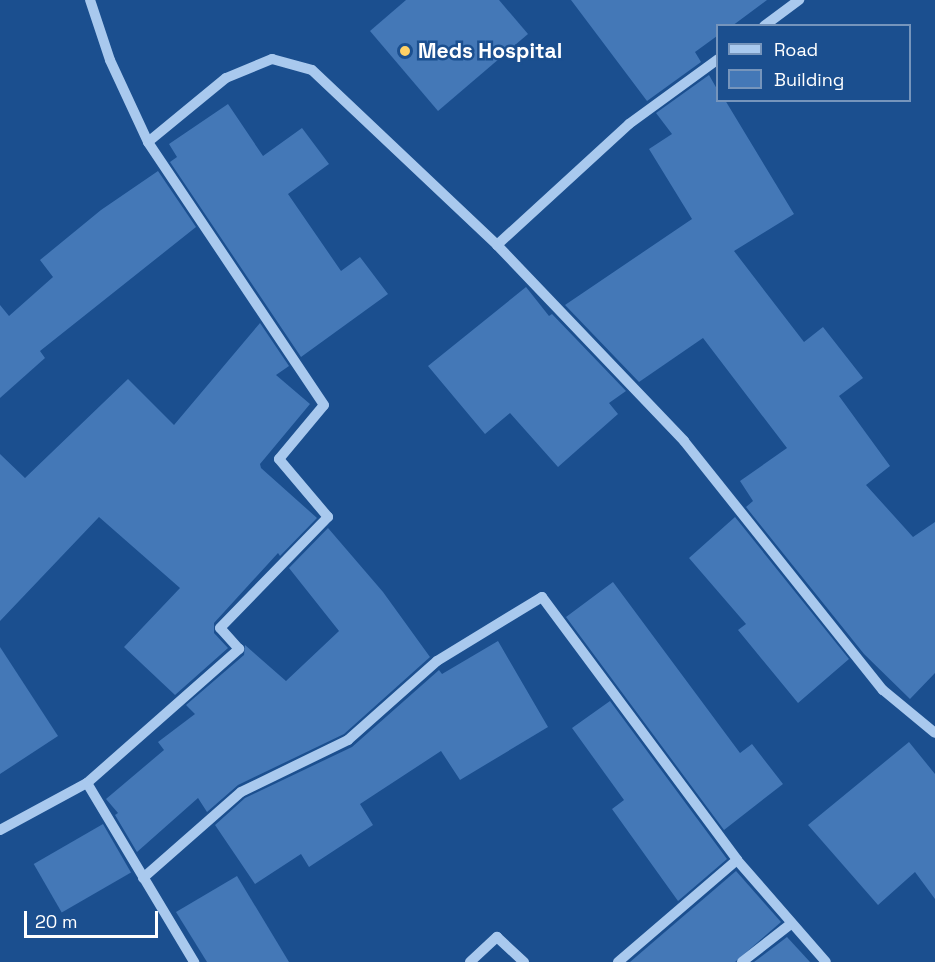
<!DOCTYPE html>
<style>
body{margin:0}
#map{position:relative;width:935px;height:962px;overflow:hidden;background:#1b4f8f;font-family:"Space Grotesk",sans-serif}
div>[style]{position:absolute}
.building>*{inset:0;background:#4478b7;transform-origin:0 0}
.minor>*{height:10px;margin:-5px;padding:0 5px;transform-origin:5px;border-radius:5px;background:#a9c9ee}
.dots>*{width:16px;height:16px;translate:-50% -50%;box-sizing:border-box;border:3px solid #1b4f8f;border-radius:50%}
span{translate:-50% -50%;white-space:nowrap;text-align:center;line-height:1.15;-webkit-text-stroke:5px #1b4f8f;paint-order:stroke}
.poi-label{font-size:21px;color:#fff;font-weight:700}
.left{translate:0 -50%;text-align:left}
.legend{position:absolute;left:716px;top:24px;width:195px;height:78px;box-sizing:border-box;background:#1b4f8f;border:2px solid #7695bc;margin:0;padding:8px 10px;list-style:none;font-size:18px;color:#fff}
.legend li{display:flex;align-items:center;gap:12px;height:30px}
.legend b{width:30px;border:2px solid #7695bc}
.scale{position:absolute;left:24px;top:911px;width:134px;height:27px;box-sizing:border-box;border:3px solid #fff;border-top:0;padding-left:8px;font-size:18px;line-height:21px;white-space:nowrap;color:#fff;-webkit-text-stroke:4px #1b4f8f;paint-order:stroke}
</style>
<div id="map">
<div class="building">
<div style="clip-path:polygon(406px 0,499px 0,528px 34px,438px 111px,370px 31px)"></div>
<div style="clip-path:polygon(571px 0,767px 0,732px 26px,717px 26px,717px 36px,695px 52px,701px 62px,647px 101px)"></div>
<div style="clip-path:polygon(709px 75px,717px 89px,717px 100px,725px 100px,794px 214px,734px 251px,804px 342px,823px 327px,863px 378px,839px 396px,890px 466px,866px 485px,913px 537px,935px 522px,935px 673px,910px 699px,864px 654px,746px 507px,753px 501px,740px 481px,787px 448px,703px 338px,639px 382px,565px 305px,692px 219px,649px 149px,672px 134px,656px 113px)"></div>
<div style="clip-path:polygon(228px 104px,263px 156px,302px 128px,329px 164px,288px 194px,341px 271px,360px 257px,388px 294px,301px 357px,170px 162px,177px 157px,169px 144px)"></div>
<div style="clip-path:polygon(158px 171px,196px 227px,40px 351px,45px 358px,0 398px,0 305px,9px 316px,53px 277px,40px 260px,101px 210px)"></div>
<div style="clip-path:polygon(526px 287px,549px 316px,552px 314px,626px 391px,609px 403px,618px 414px,558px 467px,510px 413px,485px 434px,428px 366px)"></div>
<div style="clip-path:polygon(260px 323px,289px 366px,276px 375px,310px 404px,260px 464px,261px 468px,317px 518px,280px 556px,278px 553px,214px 623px,214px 633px,228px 648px,175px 695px,124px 647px,180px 588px,99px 517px,0 621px,0 454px,25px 478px,128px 379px,174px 425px)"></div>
<div style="clip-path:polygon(735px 517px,849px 659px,798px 703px,738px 630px,746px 624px,689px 558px)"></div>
<div style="clip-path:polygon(328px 528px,383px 592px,430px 657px,344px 734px,238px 785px,207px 812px,198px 798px,137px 852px,115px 815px,118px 813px,106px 799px,164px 750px,158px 742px,195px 714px,186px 705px,244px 655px,245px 645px,286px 681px,339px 631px,289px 568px)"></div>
<div style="clip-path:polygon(613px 582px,740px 753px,752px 744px,783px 784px,724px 830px,566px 617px)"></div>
<div style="clip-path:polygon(498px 641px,548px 727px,460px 780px,441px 751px,360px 804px,373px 825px,309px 867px,301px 854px,255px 884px,215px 825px,245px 798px,352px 747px,439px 670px,442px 674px)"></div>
<div style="clip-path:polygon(0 647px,58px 736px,0 774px)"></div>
<div style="clip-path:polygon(610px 701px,727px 859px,678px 901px,612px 809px,624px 800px,572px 728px)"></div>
<div style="clip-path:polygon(909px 742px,935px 774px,935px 899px,915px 872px,878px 905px,808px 825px)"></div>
<div style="left:103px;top:824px;width:56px;height:80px;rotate:60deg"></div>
<div style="clip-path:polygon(736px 871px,781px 922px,735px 962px,630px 962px)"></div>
<div style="clip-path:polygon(237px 876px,289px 962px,207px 962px,176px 912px)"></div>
<div style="clip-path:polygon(787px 937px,810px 962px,754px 962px)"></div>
</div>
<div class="minor">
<div style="left:764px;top:26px;width:44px;rotate:-36.6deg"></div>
<div style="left:148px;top:142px;width:101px;rotate:-39.4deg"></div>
<div style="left:226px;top:78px;width:50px;rotate:-22.4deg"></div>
<div style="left:272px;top:59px;width:41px;rotate:15.4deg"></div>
<div style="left:312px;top:70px;width:255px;rotate:43.4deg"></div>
<div style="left:497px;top:245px;width:271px;rotate:46.3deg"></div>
<div style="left:684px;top:441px;width:319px;rotate:51.4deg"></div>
<div style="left:883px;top:690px;width:67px;rotate:39.6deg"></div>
<div style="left:497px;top:245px;width:179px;rotate:-42.5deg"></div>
<div style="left:629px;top:124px;width:110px;rotate:-36.1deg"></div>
<div style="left:87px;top:783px;width:209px;rotate:59.1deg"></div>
<div style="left:0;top:830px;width:99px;rotate:-28.4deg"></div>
<div style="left:87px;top:783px;width:203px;rotate:-41.4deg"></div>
<div style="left:239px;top:649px;width:28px;rotate:-132deg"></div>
<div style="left:220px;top:628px;width:155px;rotate:-45.8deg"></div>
<div style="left:328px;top:517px;width:76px;rotate:-130.2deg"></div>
<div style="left:279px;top:459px;width:70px;rotate:-50.2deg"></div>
<div style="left:324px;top:405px;width:316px;rotate:-123.8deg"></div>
<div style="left:148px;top:142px;width:90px;rotate:-114.9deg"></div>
<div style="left:110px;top:60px;width:63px;rotate:-108.4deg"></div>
<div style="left:143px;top:878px;width:130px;rotate:-41.3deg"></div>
<div style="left:241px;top:792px;width:119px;rotate:-25.9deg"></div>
<div style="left:348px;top:740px;width:119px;rotate:-41.6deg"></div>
<div style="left:437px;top:661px;width:123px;rotate:-31.4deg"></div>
<div style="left:542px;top:597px;width:327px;rotate:53.4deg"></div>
<div style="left:737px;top:860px;width:135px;rotate:48.9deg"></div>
<div style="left:470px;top:962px;width:37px;rotate:-43deg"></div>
<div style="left:497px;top:937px;width:37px;rotate:43deg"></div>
<div style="left:618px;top:962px;width:157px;rotate:-40.6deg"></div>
<div style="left:742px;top:962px;width:63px;rotate:-38deg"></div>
</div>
<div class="dots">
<div style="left:405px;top:51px;background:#ffd166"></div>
</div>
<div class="poi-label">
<span class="left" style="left:418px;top:51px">Meds Hospital</span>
</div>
<ul class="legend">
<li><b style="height:8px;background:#a9c9ee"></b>Road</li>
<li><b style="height:16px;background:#4478b7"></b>Building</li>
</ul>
<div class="scale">20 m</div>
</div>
